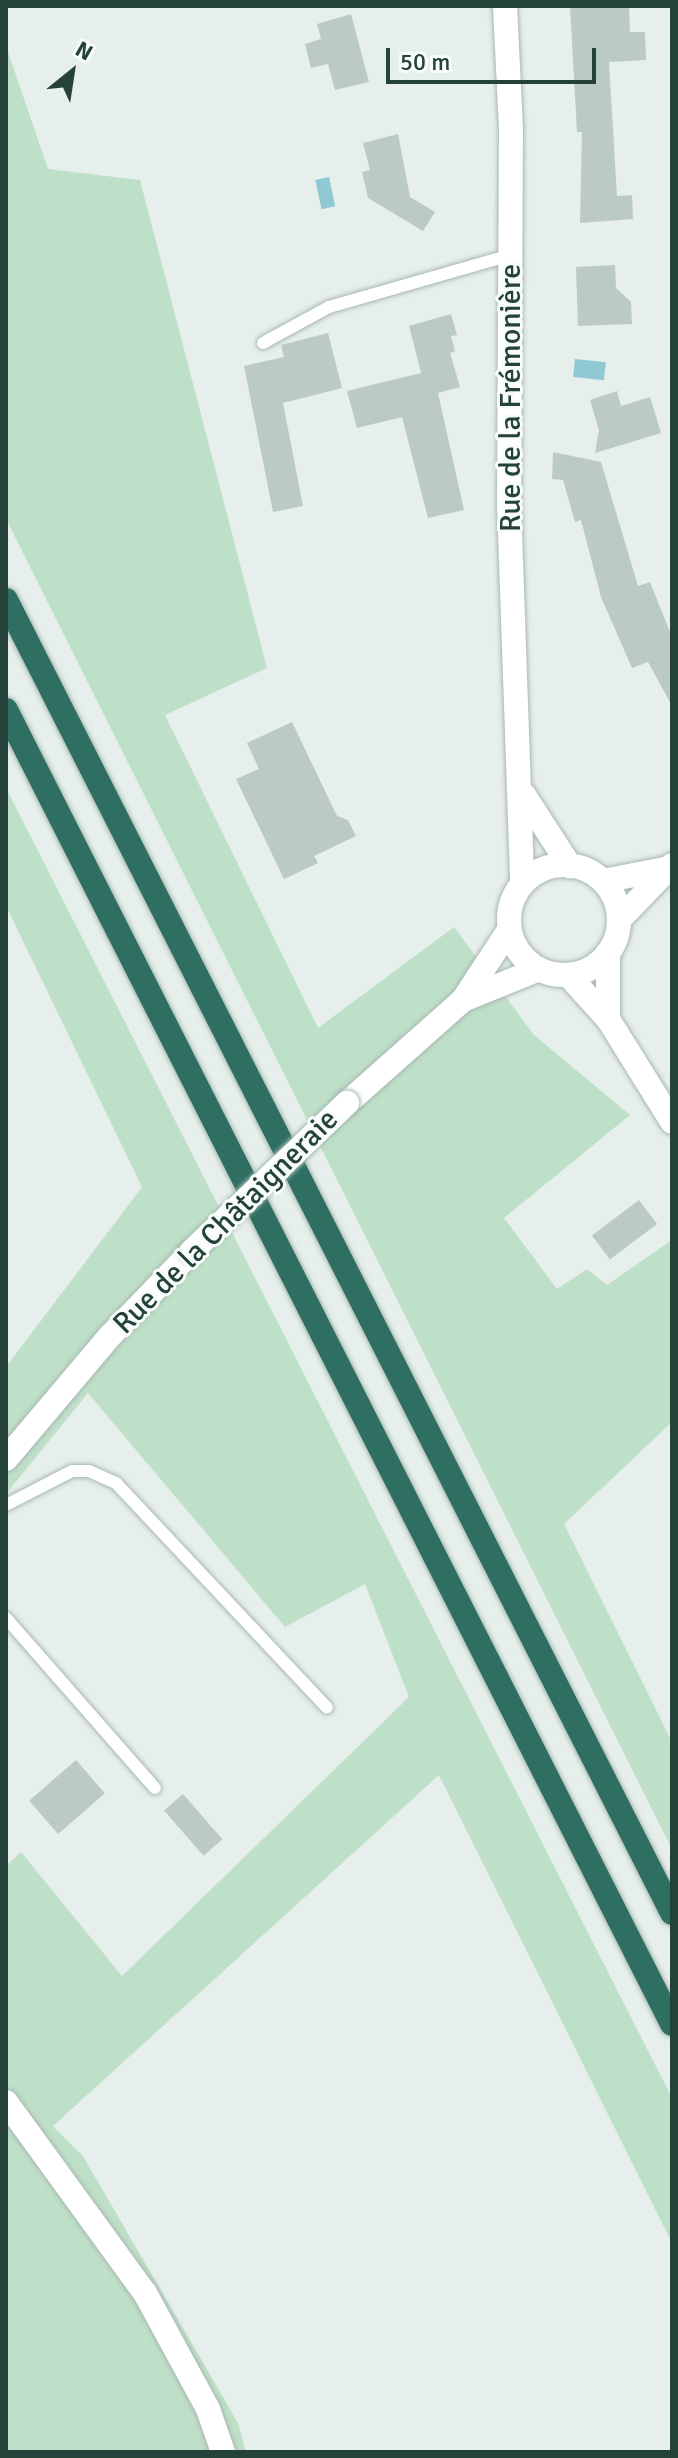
<!DOCTYPE html>
<meta charset="utf-8">
<style>
body{margin:0}
#map{position:relative;width:678px;height:2458px;overflow:hidden;background:#e6efeb;font-family:Signika,sans-serif}
div>[style]{position:absolute}
.green>*{inset:0;background:#bfe0c8}
.water>*{inset:0;background:#8ec9d4;transform-origin:0 0}
.building>*{inset:0;background:#bbcac4;transform-origin:0 0}
.roads{filter:drop-shadow(0 0 2px #a8b8b2) drop-shadow(0 0 2px #a8b8b2)}
.lane>*{height:12px;margin:-6px;padding:0 6px;transform-origin:6px;border-radius:6px;background:#fff}
.street>*{height:24px;margin:-12px;padding:0 12px;transform-origin:12px;border-radius:12px;background:#fff}
.secondary>*{height:24px;margin:-12px;padding:0 12px;transform-origin:12px;border-radius:12px;background:#fff}
.secondary>.ring{margin:-12px;padding:0;box-sizing:content-box;background:none;border:24px solid #fff;border-radius:50%}
.highway>*{height:24px;margin:-12px;padding:0 12px;transform-origin:12px;border-radius:12px;background:#2f6f62}
.bridges{filter:drop-shadow(0 0 2px #a4bbb3) drop-shadow(0 0 2px #a4bbb3)}
.secondary-bridge>*{height:24px;margin:-12px;padding:0 12px;transform-origin:12px;border-radius:12px;background:#fff}
span{translate:-50% -50%;white-space:nowrap;text-align:center;line-height:1.15;-webkit-text-stroke:6px #f7fbf9;paint-order:stroke}
.street-label{font-size:30px;color:#24423a}
.frame{position:absolute;inset:0;border:8px solid #24423a;pointer-events:none}
.north{position:absolute;left:32px;top:32px;width:80px;height:80px;-webkit-text-stroke:6px #f7fbf9;paint-order:stroke;rotate:30deg;font-size:22px;font-weight:700;line-height:32px;text-align:center;color:#24423a}
.north::after{content:'';display:block;margin:auto;width:28px;height:36px;background:#24423a;clip-path:polygon(50% 0,100% 100%,50% 72%,0 100%)}
.scale{position:absolute;left:386px;top:48px;width:210px;height:36px;box-sizing:border-box;border:4px solid #24423a;border-top:0;padding-left:10px;font-size:24px;line-height:28px;white-space:nowrap;color:#24423a;-webkit-text-stroke:6px #f7fbf9;paint-order:stroke}
</style>
<div id="map">
<div class="green">
<div style="clip-path:polygon(6px 46px,48px 169px,140px 180px,267px 668px,165px 715px,318px 1028px,454px 927px,534px 1035px,630px 1115px,504px 1218px,557px 1289px,587px 1269px,607px 1285px,672px 1240px,672px 1422px,564px 1524px,672px 1742px,672px 1849px,6px 519px)"></div>
<div style="clip-path:polygon(6px 788px,672px 2098px,672px 2243px,439px 1775px,53px 2126px,83px 2156px,238px 2423px,246px 2452px,6px 2452px,6px 1866px,21px 1852px,122px 1976px,409px 1697px,365px 1584px,285px 1627px,88px 1393px,6px 1494px,6px 1367px,142px 1187px,6px 906px)"></div>
</div>
<div class="water">
<div style="left:329px;top:177px;width:30px;height:14px;rotate:78deg"></div>
<div style="left:575px;top:359px;width:31px;height:18px;rotate:6deg"></div>
</div>
<div class="building">
<div style="clip-path:polygon(570px 6px,629px 6px,630px 32px,645px 32px,646px 60px,609px 62px,617px 196px,632px 195px,633px 219px,580px 223px,582px 132px,577px 132px)"></div>
<div style="clip-path:polygon(351px 14px,369px 82px,335px 90px,328px 64px,311px 68px,305px 44px,321px 39px,317px 24px)"></div>
<div style="clip-path:polygon(398px 134px,410px 197px,435px 212px,423px 231px,368px 198px,362px 172px,370px 170px,363px 143px)"></div>
<div style="clip-path:polygon(615px 265px,616px 288px,631px 302px,632px 324px,578px 326px,576px 267px)"></div>
<div style="clip-path:polygon(451px 314px,457px 335px,451px 336px,455px 351px,450px 353px,460px 387px,438px 393px,464px 510px,428px 518px,402px 417px,357px 428px,347px 391px,421px 373px,409px 326px)"></div>
<div style="clip-path:polygon(328px 333px,342px 388px,283px 403px,303px 506px,273px 512px,244px 366px,284px 357px,281px 345px)"></div>
<div style="clip-path:polygon(617px 391px,621px 406px,650px 397px,661px 433px,595px 453px,599px 430px,590px 400px)"></div>
<div style="clip-path:polygon(553px 452px,601px 462px,638px 586px,650px 582px,672px 637px,672px 706px,648px 662px,632px 668px,601px 597px,581px 520px,575px 522px,563px 480px,552px 479px)"></div>
<div style="clip-path:polygon(292px 722px,337px 816px,348px 820px,356px 836px,314px 856px,318px 863px,284px 879px,236px 779px,259px 769px,247px 743px)"></div>
<div style="left:639px;top:1200px;width:30px;height:59px;rotate:53deg"></div>
<div style="left:76px;top:1760px;width:44px;height:62px;rotate:49deg"></div>
<div style="left:183px;top:1794px;width:60px;height:25px;rotate:49deg"></div>
</div>
<div class="roads">
<div class="lane">
<div style="left:263px;top:343px;width:75px;rotate:-28.6deg"></div>
<div style="left:329px;top:307px;width:188px;rotate:-16deg"></div>
<div style="left:6px;top:1505px;width:74px;rotate:-27.3deg"></div>
<div style="left:72px;top:1471px;width:17px"></div>
<div style="left:89px;top:1471px;width:30px;rotate:24deg"></div>
<div style="left:116px;top:1483px;width:308px;rotate:46.8deg"></div>
<div style="left:6px;top:1618px;width:226px;rotate:48.8deg"></div>
</div>
<div class="street">
<div style="left:505px;top:6px;width:123px;rotate:87.2deg"></div>
<div style="left:511px;top:129px;width:375px;rotate:90.3deg"></div>
<div style="left:509px;top:504px;width:379px;rotate:88deg"></div>
<div style="left:524px;top:795px;width:85px;rotate:57.1deg"></div>
<div style="left:568px;top:975px;width:59px;rotate:47.7deg"></div>
<div style="left:608px;top:1019px;width:121px;rotate:58.1deg"></div>
<div style="left:608px;top:1019px;width:66px;rotate:-90deg"></div>
<div style="left:6px;top:2102px;width:236px;rotate:54deg"></div>
<div style="left:145px;top:2293px;width:132px;rotate:61.5deg"></div>
<div style="left:208px;top:2409px;width:46px;rotate:70.8deg"></div>
</div>
<div class="secondary">
<div class="ring" style="left:509px;top:865px;width:86px;height:86px"></div>
<div style="left:603px;top:881px;width:68px;rotate:-11deg"></div>
<div style="left:619px;top:920px;width:76px;rotate:-46.1deg"></div>
<div style="left:463px;top:1000px;width:82px;rotate:-22.2deg"></div>
<div style="left:347px;top:1103px;width:155px;rotate:-41.6deg"></div>
<div style="left:463px;top:1000px;width:84px;rotate:-56.7deg"></div>
<div style="left:6px;top:1459px;width:161px;rotate:-49.8deg"></div>
<div style="left:110px;top:1336px;width:117px;rotate:-46deg"></div>
</div>
<div class="highway">
<div style="left:6px;top:600px;width:1472px;rotate:63.1deg"></div>
<div style="left:6px;top:710px;width:1473px;rotate:63.12deg"></div>
</div>
</div>
<div class="bridges">
<div class="secondary-bridge">
<div style="left:191px;top:1252px;width:216px;rotate:-43.7deg"></div>
</div>
</div>
<div class="street-label">
<span style="left:511px;top:398px;rotate:-90deg">Rue de la Frémonière</span>
<span style="left:226px;top:1222px;rotate:-45deg">Rue de la Châtaigneraie</span>
</div>
<div class="frame"></div>
<div class="north">N</div>
<div class="scale">50 m</div>
</div>
